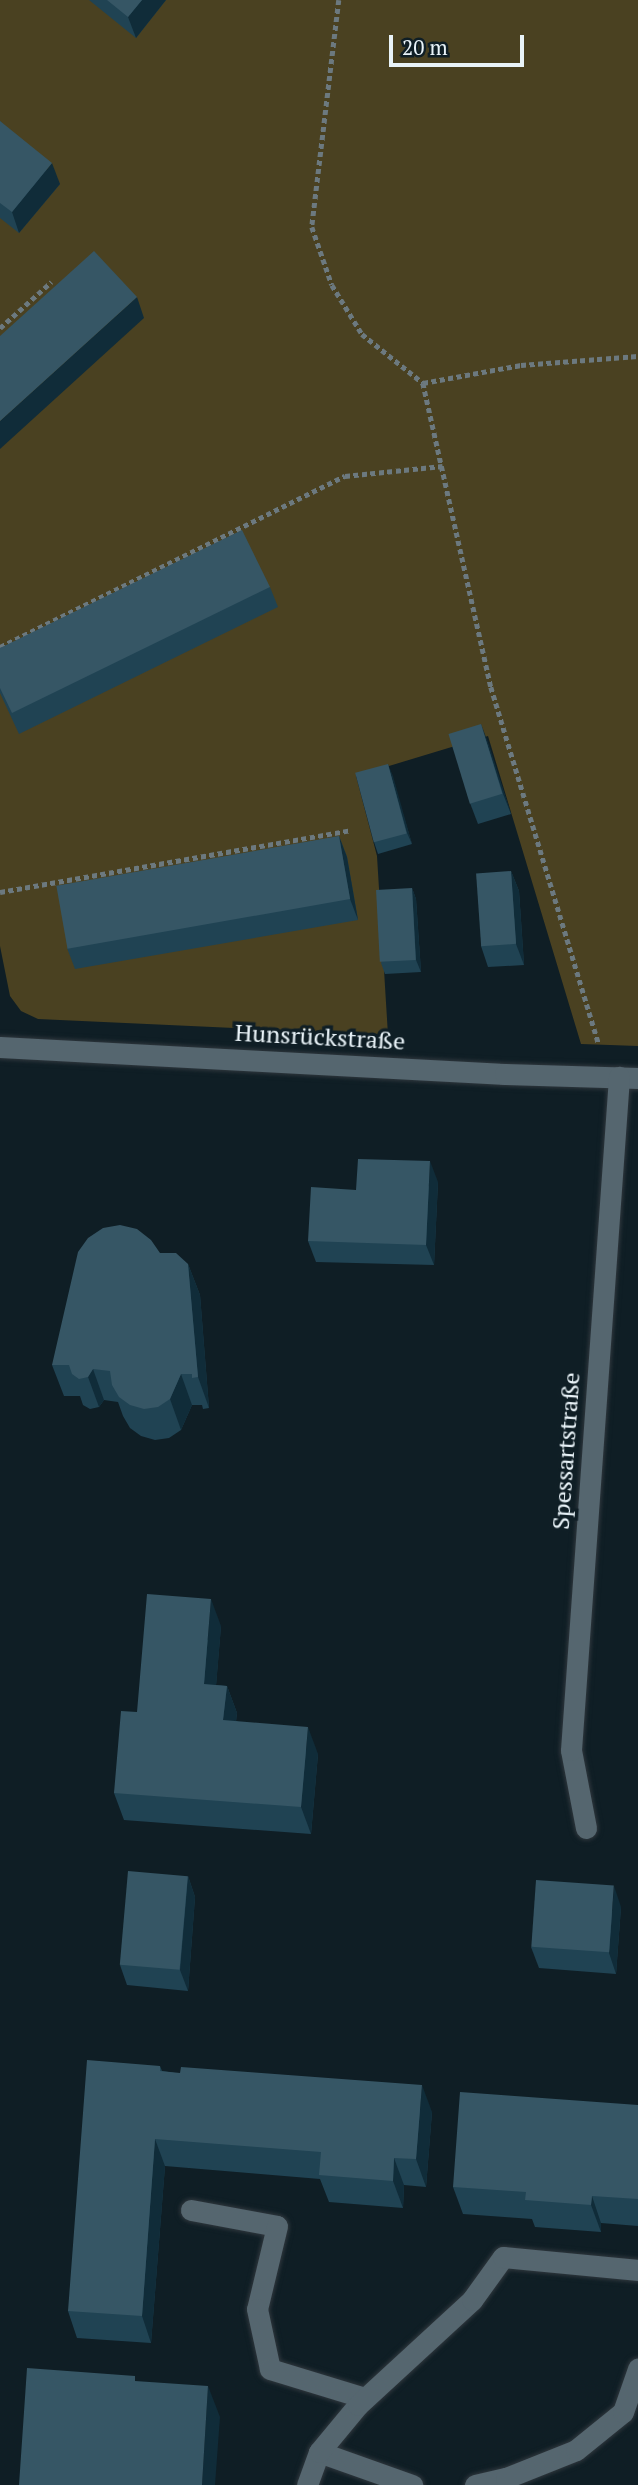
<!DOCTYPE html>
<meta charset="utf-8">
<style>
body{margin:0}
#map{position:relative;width:638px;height:2485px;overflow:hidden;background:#0f1e25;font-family:"PT Serif",serif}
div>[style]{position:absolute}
.green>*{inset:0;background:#4a4121}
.path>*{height:4.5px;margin-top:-2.25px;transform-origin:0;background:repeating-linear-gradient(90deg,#6c797f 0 5px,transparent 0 8.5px)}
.roads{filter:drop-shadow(0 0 2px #2f373d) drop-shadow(0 0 2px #2f373d)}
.minor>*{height:21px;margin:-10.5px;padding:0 10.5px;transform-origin:10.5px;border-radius:10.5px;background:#55666f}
.wall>*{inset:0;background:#204353}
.shaded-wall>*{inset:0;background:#102c39}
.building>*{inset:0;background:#365665;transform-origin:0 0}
span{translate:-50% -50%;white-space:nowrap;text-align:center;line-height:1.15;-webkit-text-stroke:7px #0f1e25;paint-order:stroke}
.street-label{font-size:24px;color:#e9f3f8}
.scale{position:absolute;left:389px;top:35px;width:135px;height:32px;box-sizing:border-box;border:4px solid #e9f3f8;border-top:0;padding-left:9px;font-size:21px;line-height:24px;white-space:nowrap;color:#e9f3f8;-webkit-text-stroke:5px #0f1e25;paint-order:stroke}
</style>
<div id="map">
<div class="green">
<div style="clip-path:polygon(0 0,638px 0,638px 1046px,581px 1044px,488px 736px,356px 776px,377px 856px,388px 1035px,38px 1019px,21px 1011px,10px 996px,0 946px)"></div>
</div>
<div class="path">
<div style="left:339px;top:0;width:229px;rotate:96.8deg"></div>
<div style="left:312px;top:227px;width:61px;rotate:71deg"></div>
<div style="left:332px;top:285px;width:57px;rotate:58.5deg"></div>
<div style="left:362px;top:334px;width:78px;rotate:38.8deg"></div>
<div style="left:423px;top:383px;width:100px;rotate:-10.4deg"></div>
<div style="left:521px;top:365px;width:117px;rotate:-4.4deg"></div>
<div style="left:0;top:328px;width:69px;rotate:-42deg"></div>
<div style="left:423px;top:383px;width:312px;rotate:77.4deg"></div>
<div style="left:491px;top:687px;width:373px;rotate:73.2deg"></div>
<div style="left:0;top:647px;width:385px;rotate:-26.4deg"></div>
<div style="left:345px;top:476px;width:98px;rotate:-5.9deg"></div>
<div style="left:0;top:892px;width:355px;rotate:-10deg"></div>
</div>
<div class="roads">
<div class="minor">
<div style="left:0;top:1047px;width:506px;rotate:3.06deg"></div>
<div style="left:505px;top:1074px;width:133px;rotate:1.7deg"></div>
<div style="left:586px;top:1828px;width:79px;rotate:-100.9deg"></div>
<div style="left:571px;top:1750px;width:675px;rotate:-85.92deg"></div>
<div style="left:191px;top:2210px;width:87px;rotate:10.5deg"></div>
<div style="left:277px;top:2226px;width:85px;rotate:103.5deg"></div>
<div style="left:257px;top:2309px;width:61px;rotate:77.8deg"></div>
<div style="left:270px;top:2369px;width:99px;rotate:17deg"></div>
<div style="left:319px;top:2452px;width:99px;rotate:19.5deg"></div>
<div style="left:307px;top:2485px;width:35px;rotate:-70deg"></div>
<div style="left:319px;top:2452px;width:61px;rotate:-50.3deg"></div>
<div style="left:358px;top:2405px;width:155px;rotate:-42.6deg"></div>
<div style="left:472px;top:2300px;width:53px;rotate:-54.2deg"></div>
<div style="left:503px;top:2257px;width:136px;rotate:5.5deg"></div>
<div style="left:475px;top:2485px;width:32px;rotate:-13deg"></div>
<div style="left:506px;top:2478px;width:75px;rotate:-21.8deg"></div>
<div style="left:576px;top:2450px;width:60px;rotate:-39deg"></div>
<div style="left:623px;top:2412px;width:46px;rotate:-70.8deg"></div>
</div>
</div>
<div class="wall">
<div style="clip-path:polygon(89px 0,166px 0,136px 38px)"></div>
<div style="clip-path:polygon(0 121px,60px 184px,19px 233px,0 218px)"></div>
<div style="clip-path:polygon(270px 587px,278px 607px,19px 734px,0 693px,0 648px)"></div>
<div style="clip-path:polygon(481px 724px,511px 814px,478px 824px,470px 803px)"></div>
<div style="clip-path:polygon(388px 764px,412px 844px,378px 854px,374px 842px)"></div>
<div style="clip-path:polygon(339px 836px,347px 857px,358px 920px,75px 969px,67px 948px)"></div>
<div style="clip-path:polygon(511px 871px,519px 891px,524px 965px,488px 967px,481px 946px)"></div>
<div style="clip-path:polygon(412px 888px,416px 899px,421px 972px,385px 974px,381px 963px)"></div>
<div style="clip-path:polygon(438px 1182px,434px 1265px,316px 1262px,308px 1241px)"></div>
<div style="clip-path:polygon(160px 1253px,188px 1264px,200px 1295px,209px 1408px,203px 1409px,202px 1405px,192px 1405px,181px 1430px,169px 1438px,155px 1440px,141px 1436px,130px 1428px,123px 1416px,118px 1402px,104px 1400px,99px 1407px,90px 1409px,83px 1405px,80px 1396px,64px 1396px,52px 1365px)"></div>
<div style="clip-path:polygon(221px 1626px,216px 1685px,227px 1686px,237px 1713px,236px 1721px,318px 1754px,311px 1834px,124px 1820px,114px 1793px,137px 1712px)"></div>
<div style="clip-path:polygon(188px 1876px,195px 1897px,188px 1991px,127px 1985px,120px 1965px)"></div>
<div style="clip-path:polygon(621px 1907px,616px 1974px,539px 1968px,531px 1947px)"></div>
<div style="clip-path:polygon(160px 2066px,162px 2071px,432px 2112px,426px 2187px,404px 2185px,403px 2208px,329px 2202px,320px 2179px,165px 2166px,151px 2343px,77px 2338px,68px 2311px)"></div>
<div style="clip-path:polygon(638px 2105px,638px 2226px,601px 2223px,601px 2232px,535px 2227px,532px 2219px,463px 2214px,453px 2187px)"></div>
</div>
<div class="shaded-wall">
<div style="clip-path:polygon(142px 0,166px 0,136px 38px,128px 17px)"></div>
<div style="clip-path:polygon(52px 163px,60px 184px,19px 233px,12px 212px)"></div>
<div style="clip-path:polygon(137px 297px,144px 318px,0 449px,0 421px)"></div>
<div style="clip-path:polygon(481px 724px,489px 745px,511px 814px,503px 794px)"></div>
<div style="clip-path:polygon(388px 764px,393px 776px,412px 844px,407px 833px)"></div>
<div style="clip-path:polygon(339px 836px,347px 857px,358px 920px,350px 899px)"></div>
<div style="clip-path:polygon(511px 871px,519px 891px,524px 965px,516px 944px)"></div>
<div style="clip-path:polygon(412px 888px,416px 899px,421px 972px,416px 960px)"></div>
<div style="clip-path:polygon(430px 1161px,438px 1182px,434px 1265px,426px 1245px)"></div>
<div style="clip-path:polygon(188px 1264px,200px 1295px,209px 1408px,198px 1377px)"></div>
<div style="clip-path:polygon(93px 1369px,104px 1400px,99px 1407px,88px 1377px)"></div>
<div style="clip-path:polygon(181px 1374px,192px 1405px,181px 1430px,170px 1399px)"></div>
<div style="clip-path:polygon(211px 1599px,221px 1626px,214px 1711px,204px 1684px)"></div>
<div style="clip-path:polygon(227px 1686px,237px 1713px,233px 1747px,223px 1720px)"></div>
<div style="clip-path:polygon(308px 1727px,318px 1754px,311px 1834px,301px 1807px)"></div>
<div style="clip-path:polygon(188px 1876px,195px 1897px,188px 1991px,180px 1970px)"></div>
<div style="clip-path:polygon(614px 1886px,621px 1907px,616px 1974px,609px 1953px)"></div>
<div style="clip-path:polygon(422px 2085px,432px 2112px,426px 2187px,416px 2159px)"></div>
<div style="clip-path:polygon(155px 2139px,165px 2166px,151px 2343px,142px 2316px)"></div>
<div style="clip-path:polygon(394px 2158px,404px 2185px,403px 2208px,393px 2181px)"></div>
<div style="clip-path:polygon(592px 2196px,601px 2223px,601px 2232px,591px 2205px)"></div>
<div style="clip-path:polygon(208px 2386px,220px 2417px,215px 2485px,202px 2485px)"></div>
</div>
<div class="building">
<div style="clip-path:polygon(107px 0,142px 0,128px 17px)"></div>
<div style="clip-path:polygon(0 121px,52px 163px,12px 212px,0 203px)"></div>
<div style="clip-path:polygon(94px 251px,137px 297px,0 421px,0 336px)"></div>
<div style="clip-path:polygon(242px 530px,270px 587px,12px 713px,0 688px,0 648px)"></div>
<div style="left:481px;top:724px;width:73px;height:34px;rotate:73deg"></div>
<div style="left:388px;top:764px;width:72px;height:34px;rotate:75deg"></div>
<div style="left:339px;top:836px;width:64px;height:287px;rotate:80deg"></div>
<div style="left:511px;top:871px;width:73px;height:35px;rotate:86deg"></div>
<div style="left:412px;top:888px;width:72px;height:36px;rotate:87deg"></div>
<div style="clip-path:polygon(358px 1159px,430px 1161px,426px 1245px,308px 1241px,311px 1187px,356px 1190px)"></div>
<div style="clip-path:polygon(120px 1225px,137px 1229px,151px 1240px,160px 1253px,176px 1253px,188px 1264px,198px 1377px,192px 1378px,192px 1374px,181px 1374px,170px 1399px,158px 1407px,144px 1409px,130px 1405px,119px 1397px,112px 1385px,110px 1371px,93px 1369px,88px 1377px,79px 1379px,72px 1374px,69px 1365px,52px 1365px,78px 1252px,88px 1238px,103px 1228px)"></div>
<div style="clip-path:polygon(147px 1594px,211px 1599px,204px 1684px,227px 1686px,223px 1720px,308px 1727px,301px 1807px,114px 1793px,121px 1711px,137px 1712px)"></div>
<div style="left:128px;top:1871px;width:60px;height:94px;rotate:5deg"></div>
<div style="left:536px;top:1880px;width:78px;height:67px;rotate:4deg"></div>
<div style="clip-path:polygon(87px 2060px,160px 2066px,160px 2071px,180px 2073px,181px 2067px,422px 2085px,416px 2159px,394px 2158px,393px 2181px,319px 2175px,321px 2152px,155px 2139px,142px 2316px,68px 2311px)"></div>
<div style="clip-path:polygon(460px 2092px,638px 2105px,638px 2199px,592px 2196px,591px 2205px,525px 2200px,526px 2192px,453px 2187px)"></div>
<div style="clip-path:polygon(27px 2368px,135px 2376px,135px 2381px,208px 2386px,202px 2485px,19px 2485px)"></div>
</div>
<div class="street-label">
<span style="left:320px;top:1037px;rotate:3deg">Hunsrückstraße</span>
<span style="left:566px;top:1451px;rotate:-86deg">Spessartstraße</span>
</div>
<div class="scale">20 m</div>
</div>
